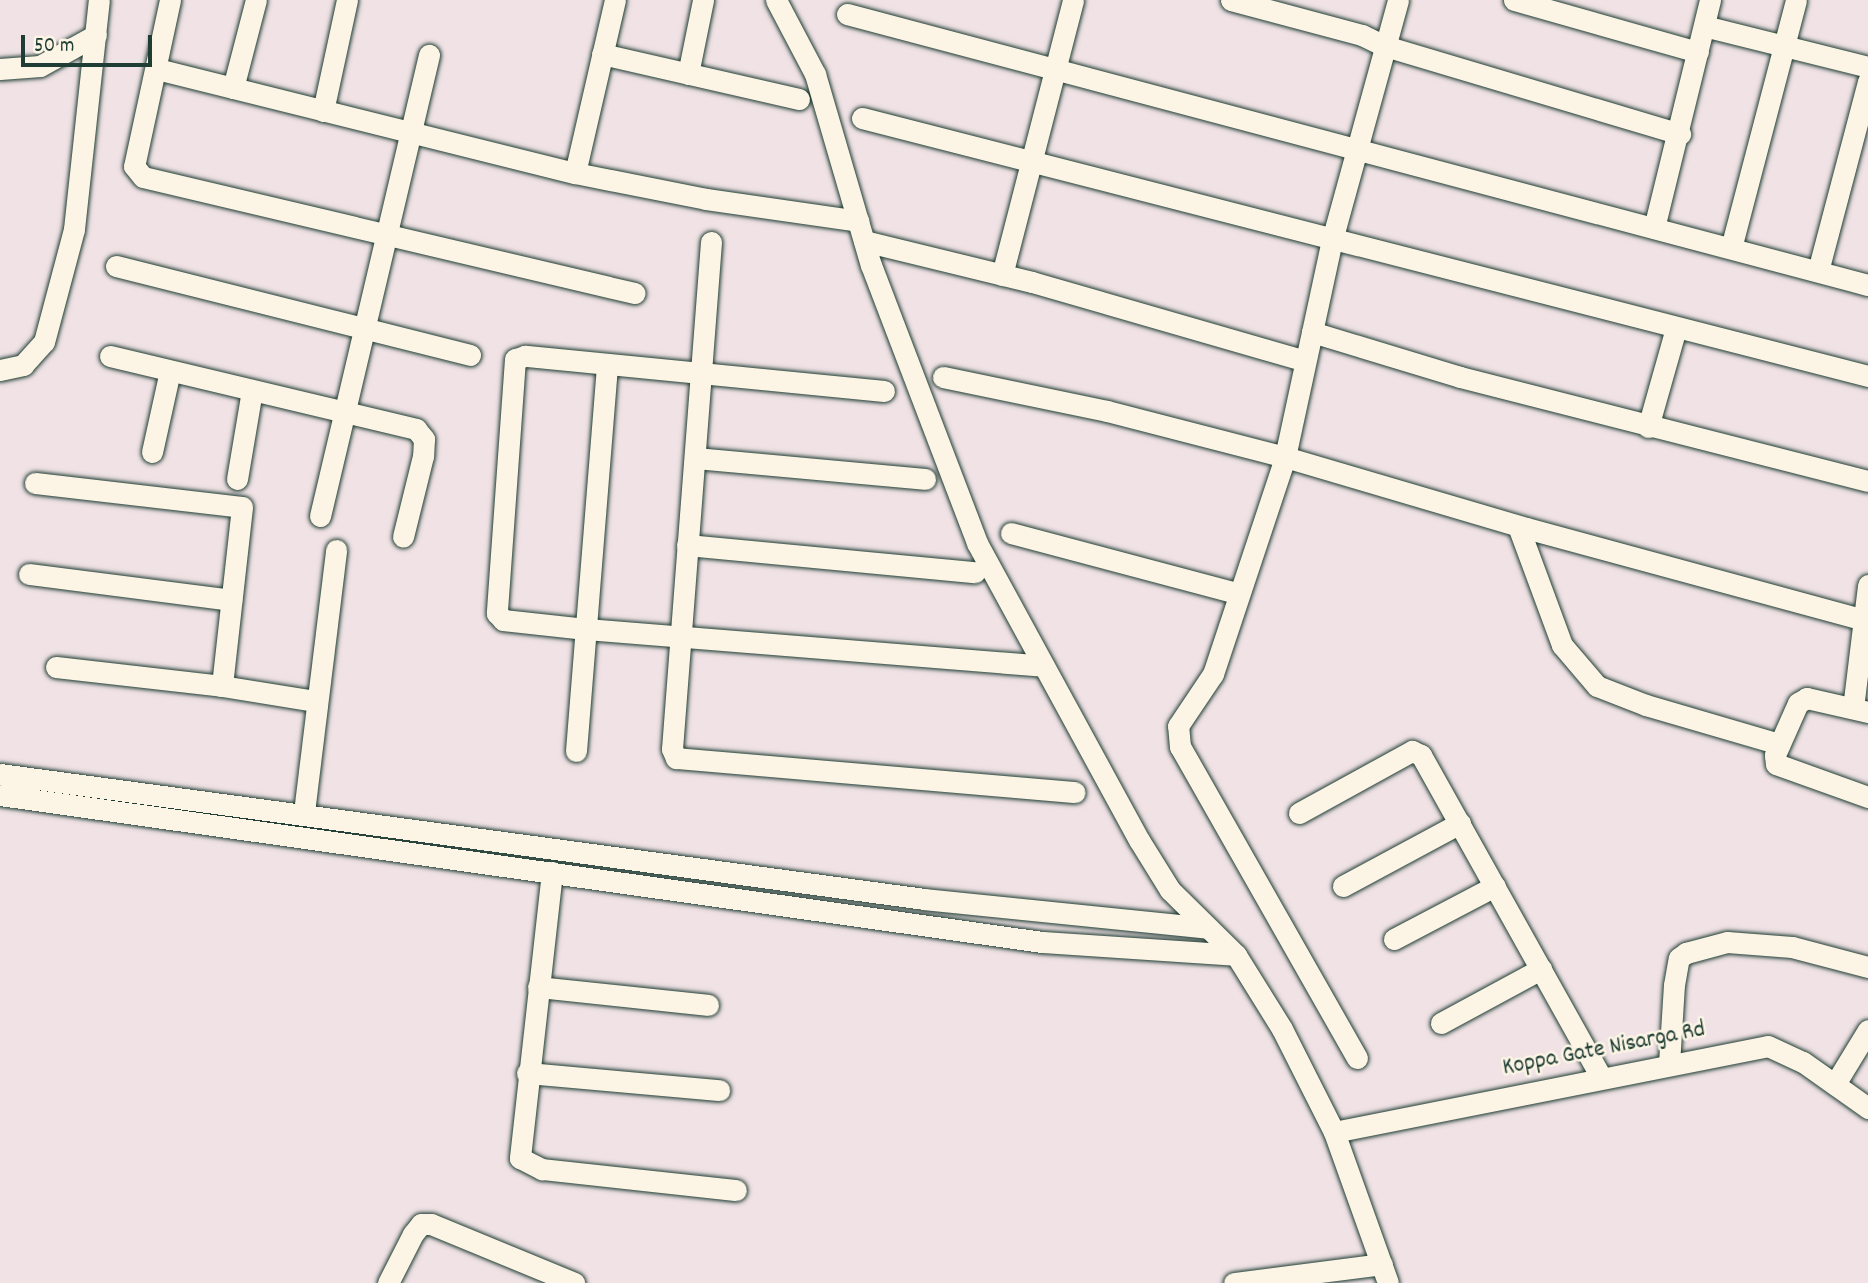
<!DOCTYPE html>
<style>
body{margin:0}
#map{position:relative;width:1868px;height:1283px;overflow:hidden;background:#f0e2e5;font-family:Dekko,sans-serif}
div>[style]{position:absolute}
.roads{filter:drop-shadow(0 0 2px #1f3d34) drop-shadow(0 0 2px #1f3d34)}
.minor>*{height:21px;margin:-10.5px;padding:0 10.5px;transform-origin:10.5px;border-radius:10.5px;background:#fcf5e5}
span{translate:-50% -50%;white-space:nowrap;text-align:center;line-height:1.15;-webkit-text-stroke:5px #fcf5e5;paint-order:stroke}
.street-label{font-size:24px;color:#1f3d34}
.scale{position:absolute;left:21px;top:35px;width:131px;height:32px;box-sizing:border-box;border:4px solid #1f3d34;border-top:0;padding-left:9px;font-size:21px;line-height:24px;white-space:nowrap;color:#1f3d34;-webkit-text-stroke:5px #fcf5e5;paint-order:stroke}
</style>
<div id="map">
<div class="roads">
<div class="minor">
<div style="left:170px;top:0;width:170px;rotate:102.2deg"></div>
<div style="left:134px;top:166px;width:14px;rotate:51deg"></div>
<div style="left:143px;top:177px;width:505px;rotate:13.29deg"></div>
<div style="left:776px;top:0;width:84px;rotate:62.2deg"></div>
<div style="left:815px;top:74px;width:199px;rotate:73.7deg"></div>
<div style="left:871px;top:265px;width:298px;rotate:69.1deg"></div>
<div style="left:977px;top:543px;width:338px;rotate:61.4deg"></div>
<div style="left:1139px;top:840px;width:59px;rotate:58.2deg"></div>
<div style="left:1170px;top:890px;width:93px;rotate:44.6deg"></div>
<div style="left:1236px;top:955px;width:87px;rotate:58.1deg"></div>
<div style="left:1282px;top:1029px;width:115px;rotate:63.2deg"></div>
<div style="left:1334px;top:1132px;width:160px;rotate:70.3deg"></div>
<div style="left:1231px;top:0;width:136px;rotate:15deg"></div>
<div style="left:1362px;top:35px;width:25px;rotate:26deg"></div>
<div style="left:1385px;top:46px;width:308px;rotate:16.6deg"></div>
<div style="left:1514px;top:0;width:191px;rotate:15.8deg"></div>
<div style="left:847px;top:14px;width:1056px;rotate:14.87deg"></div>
<div style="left:1704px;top:26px;width:169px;rotate:14deg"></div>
<div style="left:602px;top:54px;width:202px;rotate:12.9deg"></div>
<div style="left:0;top:69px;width:40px;rotate:-4.3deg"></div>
<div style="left:40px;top:66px;width:64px;rotate:-29deg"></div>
<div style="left:157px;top:69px;width:431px;rotate:14deg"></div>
<div style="left:575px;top:173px;width:134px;rotate:11.2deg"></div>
<div style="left:706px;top:199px;width:154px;rotate:8.2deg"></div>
<div style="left:688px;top:74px;width:76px;rotate:-78.5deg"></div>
<div style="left:233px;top:88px;width:91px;rotate:-75.4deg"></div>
<div style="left:323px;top:111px;width:114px;rotate:-77.8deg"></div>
<div style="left:862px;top:118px;width:1039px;rotate:14.38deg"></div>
<div style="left:575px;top:173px;width:178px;rotate:-77deg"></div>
<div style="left:1654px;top:228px;width:235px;rotate:-76.2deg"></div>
<div style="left:864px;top:241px;width:173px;rotate:13.7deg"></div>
<div style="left:1032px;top:282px;width:284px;rotate:16.1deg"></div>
<div style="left:711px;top:242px;width:508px;rotate:94.4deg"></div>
<div style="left:672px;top:749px;width:10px;rotate:66deg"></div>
<div style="left:676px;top:758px;width:400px;rotate:4.9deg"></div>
<div style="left:1731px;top:248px;width:256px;rotate:-75.3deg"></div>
<div style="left:116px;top:266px;width:365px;rotate:14.1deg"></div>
<div style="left:1818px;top:271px;width:196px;rotate:-75.2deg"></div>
<div style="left:1002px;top:275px;width:284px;rotate:-75.5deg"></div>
<div style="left:1312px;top:332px;width:155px;rotate:16.9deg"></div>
<div style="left:1460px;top:377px;width:421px;rotate:14.3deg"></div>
<div style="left:110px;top:356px;width:315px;rotate:13.4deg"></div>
<div style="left:416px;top:429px;width:13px;rotate:51deg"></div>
<div style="left:424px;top:439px;width:17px;rotate:93deg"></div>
<div style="left:423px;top:456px;width:83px;rotate:103.9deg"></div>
<div style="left:0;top:370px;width:24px;rotate:-12deg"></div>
<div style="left:23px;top:365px;width:31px;rotate:-48deg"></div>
<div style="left:44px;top:342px;width:117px;rotate:-75.1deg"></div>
<div style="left:74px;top:229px;width:230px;rotate:-83.8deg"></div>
<div style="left:943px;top:377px;width:167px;rotate:11.7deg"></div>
<div style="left:1107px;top:411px;width:184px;rotate:14.5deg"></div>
<div style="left:1285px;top:457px;width:251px;rotate:16.4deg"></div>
<div style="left:1526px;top:528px;width:354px;rotate:15.2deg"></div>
<div style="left:884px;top:391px;width:361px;rotate:-174.4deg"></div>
<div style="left:525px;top:356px;width:10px;rotate:163deg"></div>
<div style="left:515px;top:359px;width:255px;rotate:94.1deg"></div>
<div style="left:497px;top:613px;width:9px;rotate:49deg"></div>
<div style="left:503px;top:620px;width:83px;rotate:6.2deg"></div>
<div style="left:586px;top:629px;width:459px;rotate:4.6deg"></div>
<div style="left:1648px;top:427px;width:103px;rotate:-74.2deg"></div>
<div style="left:152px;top:452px;width:83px;rotate:-77.5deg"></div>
<div style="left:695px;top:458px;width:231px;rotate:5.2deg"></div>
<div style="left:237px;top:479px;width:90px;rotate:-80.4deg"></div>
<div style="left:35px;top:483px;width:208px;rotate:6.6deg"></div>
<div style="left:242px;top:507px;width:180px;rotate:96.4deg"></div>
<div style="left:222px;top:686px;width:95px;rotate:9.1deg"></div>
<div style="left:320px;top:516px;width:474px;rotate:-76.7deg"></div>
<div style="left:1518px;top:526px;width:127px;rotate:69.7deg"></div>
<div style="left:1562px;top:645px;width:54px;rotate:49.5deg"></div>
<div style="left:1597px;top:686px;width:53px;rotate:21.2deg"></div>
<div style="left:1646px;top:705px;width:139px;rotate:16.3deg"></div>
<div style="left:1011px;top:533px;width:234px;rotate:14.9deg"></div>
<div style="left:687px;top:545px;width:289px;rotate:5.4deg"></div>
<div style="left:29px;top:574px;width:204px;rotate:7.3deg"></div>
<div style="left:56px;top:667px;width:167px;rotate:6.5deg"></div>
<div style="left:1853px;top:708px;width:124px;rotate:-83deg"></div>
<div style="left:1868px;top:712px;width:63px;rotate:-167.1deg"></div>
<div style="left:1807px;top:698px;width:10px;rotate:151deg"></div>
<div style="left:1798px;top:703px;width:57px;rotate:113.9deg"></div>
<div style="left:1775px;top:755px;width:9px;rotate:84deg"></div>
<div style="left:1776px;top:764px;width:98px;rotate:19.7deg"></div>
<div style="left:576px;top:751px;width:388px;rotate:-85.4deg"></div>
<div style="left:0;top:774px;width:932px;rotate:7.7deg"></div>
<div style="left:924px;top:899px;width:285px;rotate:5.8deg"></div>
<div style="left:0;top:795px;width:1052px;rotate:8.03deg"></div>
<div style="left:1042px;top:942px;width:194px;rotate:3.8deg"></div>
<div style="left:304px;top:812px;width:264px;rotate:-83deg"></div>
<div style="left:1299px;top:813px;width:129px;rotate:-28.8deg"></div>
<div style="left:1412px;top:751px;width:10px;rotate:24deg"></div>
<div style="left:1421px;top:755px;width:369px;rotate:60.8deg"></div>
<div style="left:552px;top:872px;width:288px;rotate:96.4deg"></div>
<div style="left:520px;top:1158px;width:25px;rotate:27deg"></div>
<div style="left:542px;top:1169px;width:195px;rotate:6.2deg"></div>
<div style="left:1343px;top:886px;width:133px;rotate:-28.3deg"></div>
<div style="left:1394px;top:939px;width:114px;rotate:-27.7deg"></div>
<div style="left:538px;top:987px;width:171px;rotate:6deg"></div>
<div style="left:1441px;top:1023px;width:114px;rotate:-28.4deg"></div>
<div style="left:1357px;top:1058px;width:358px;rotate:-119.6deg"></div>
<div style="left:1180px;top:747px;width:21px;rotate:-95deg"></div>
<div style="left:1178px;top:726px;width:63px;rotate:-56.1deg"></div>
<div style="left:1213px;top:674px;width:229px;rotate:-71.6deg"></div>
<div style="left:1285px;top:457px;width:222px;rotate:-77.8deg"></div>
<div style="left:1332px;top:240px;width:249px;rotate:-74.6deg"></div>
<div style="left:1669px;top:1064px;width:79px;rotate:-86.4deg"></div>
<div style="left:1674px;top:985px;width:27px;rotate:-80deg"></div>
<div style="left:1679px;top:958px;width:9px;rotate:-36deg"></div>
<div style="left:1686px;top:953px;width:42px;rotate:-15deg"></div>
<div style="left:1727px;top:942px;width:65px;rotate:4.4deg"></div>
<div style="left:1792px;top:947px;width:79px;rotate:14.7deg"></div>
<div style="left:527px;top:1073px;width:193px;rotate:5.1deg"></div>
<div style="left:1835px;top:1084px;width:63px;rotate:-58.6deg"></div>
<div style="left:1334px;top:1132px;width:442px;rotate:-11.2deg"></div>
<div style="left:1768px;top:1046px;width:38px;rotate:25deg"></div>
<div style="left:1803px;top:1062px;width:80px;rotate:35.3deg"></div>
<div style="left:388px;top:1283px;width:55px;rotate:-63deg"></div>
<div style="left:413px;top:1234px;width:13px;rotate:-51deg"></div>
<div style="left:421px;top:1224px;width:10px"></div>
<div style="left:431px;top:1224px;width:155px;rotate:22.4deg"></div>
<div style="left:1234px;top:1283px;width:149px;rotate:-7.3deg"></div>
</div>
</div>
<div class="street-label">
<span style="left:1604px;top:1050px;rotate:-11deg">Koppa Gate Nisarga Rd</span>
</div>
<div class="scale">50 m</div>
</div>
